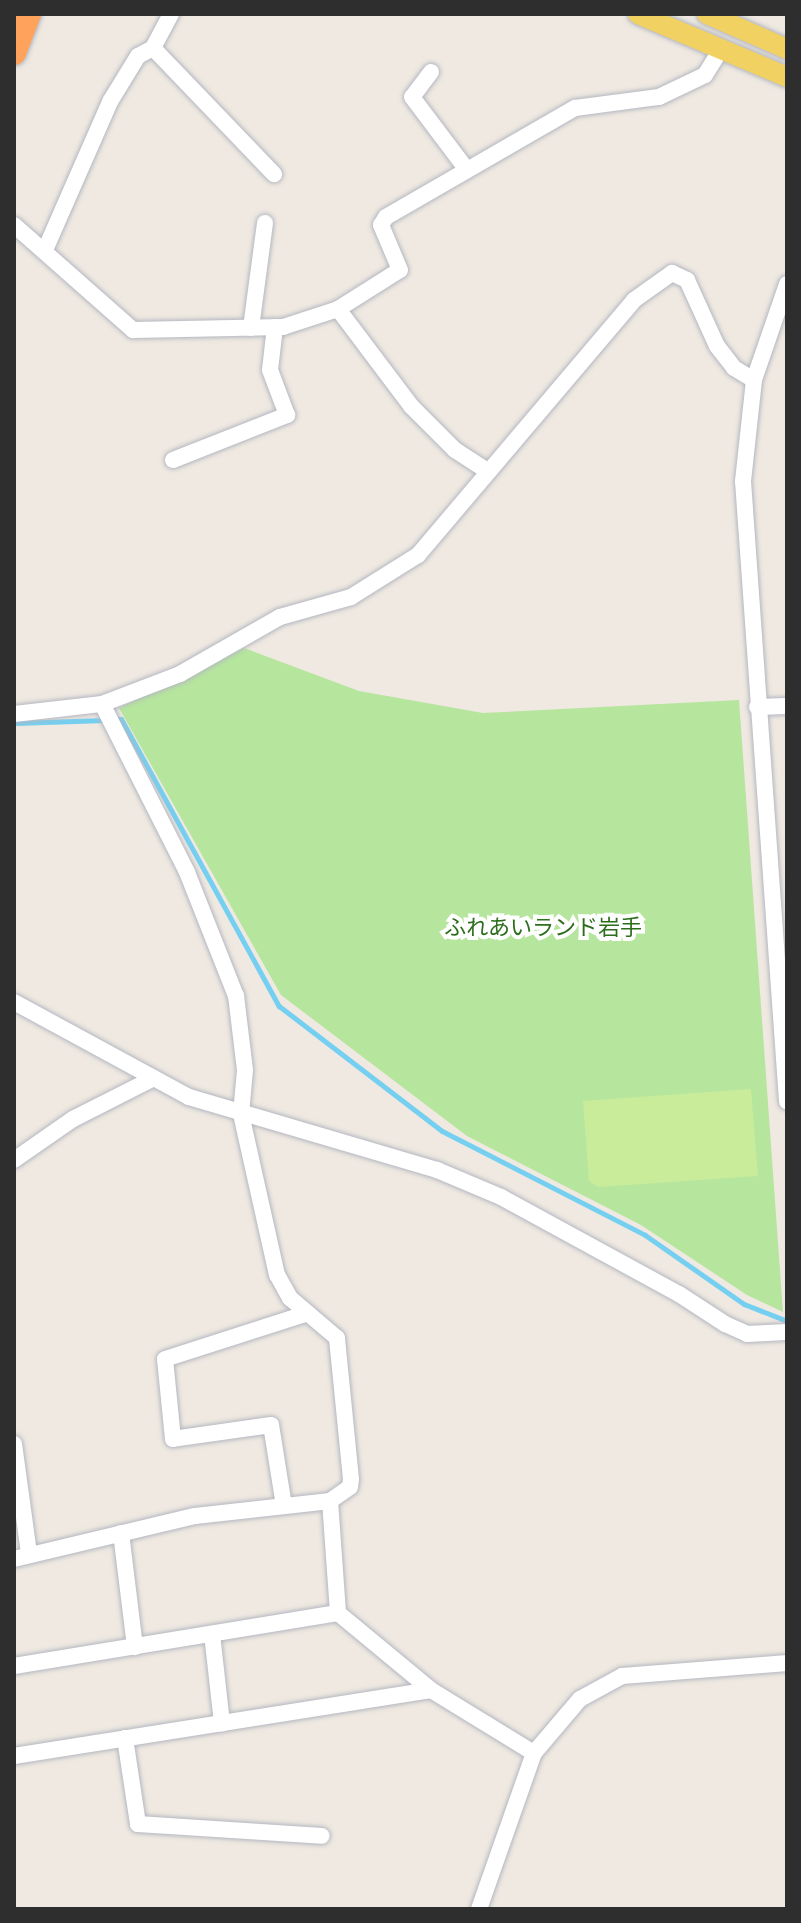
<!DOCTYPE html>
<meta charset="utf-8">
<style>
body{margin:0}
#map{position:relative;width:801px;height:1923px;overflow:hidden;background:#efe9e1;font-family:Lato,"Noto Sans JP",sans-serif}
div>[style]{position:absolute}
.green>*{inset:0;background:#b6e59e}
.pitch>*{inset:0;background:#c9ec9a}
.stream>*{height:5px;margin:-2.5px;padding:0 2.5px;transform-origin:2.5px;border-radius:2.5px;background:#75cff0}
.roads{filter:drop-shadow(0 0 2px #b4b7c1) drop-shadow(0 0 2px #b4b7c1)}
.minor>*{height:16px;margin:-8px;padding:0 8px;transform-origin:8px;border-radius:8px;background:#fff}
.major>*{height:20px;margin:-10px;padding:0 10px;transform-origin:10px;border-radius:10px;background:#f2d163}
.highway>*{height:24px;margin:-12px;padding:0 12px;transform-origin:12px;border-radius:12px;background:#ffa35c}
span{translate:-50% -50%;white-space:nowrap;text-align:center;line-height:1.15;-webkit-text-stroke:8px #fff;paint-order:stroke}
.park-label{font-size:22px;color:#2c6e1b}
.frame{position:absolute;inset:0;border:16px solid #2e2e2e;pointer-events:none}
</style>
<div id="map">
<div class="green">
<div style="clip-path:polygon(244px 648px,359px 691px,483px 713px,739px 700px,783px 1312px,747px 1295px,641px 1225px,467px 1136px,281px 995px,119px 708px)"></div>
</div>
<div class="pitch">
<div style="clip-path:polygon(751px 1089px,758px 1176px,598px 1187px,589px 1181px,583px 1101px)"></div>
</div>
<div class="stream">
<div style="left:115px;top:719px;width:6px"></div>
<div style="left:121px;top:719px;width:328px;rotate:61.2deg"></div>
<div style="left:279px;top:1006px;width:205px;rotate:37.5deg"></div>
<div style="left:442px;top:1131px;width:228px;rotate:27.1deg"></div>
<div style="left:645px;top:1235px;width:121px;rotate:34.9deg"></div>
<div style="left:744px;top:1304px;width:46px;rotate:21.6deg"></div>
<div style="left:14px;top:723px;width:91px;rotate:-1.9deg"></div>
</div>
<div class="roads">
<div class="minor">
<div style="left:171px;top:14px;width:38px;rotate:118deg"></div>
<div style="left:153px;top:48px;width:175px;rotate:46.2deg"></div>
<div style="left:431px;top:72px;width:31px;rotate:127deg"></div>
<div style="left:412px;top:97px;width:91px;rotate:53deg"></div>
<div style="left:14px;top:225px;width:159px;rotate:41.4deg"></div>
<div style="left:133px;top:330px;width:150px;rotate:-1.1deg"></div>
<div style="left:283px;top:327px;width:58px;rotate:-18.1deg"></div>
<div style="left:338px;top:309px;width:121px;rotate:53deg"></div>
<div style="left:411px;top:406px;width:62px;rotate:45deg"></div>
<div style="left:455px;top:450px;width:40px;rotate:32.9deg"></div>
<div style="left:45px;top:250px;width:164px;rotate:-66.3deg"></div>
<div style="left:111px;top:100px;width:52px;rotate:-58.5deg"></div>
<div style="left:138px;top:56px;width:17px;rotate:-28deg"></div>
<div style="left:787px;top:284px;width:102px;rotate:109deg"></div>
<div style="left:754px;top:380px;width:102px;rotate:96.2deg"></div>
<div style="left:743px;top:481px;width:622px;rotate:85.94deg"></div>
<div style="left:338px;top:309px;width:73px;rotate:-32.2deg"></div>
<div style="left:400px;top:270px;width:49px;rotate:-112.9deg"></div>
<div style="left:381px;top:225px;width:9px;rotate:-58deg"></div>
<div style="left:386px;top:217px;width:218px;rotate:-30deg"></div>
<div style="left:575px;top:108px;width:85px;rotate:-7.5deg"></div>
<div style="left:659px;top:97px;width:51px;rotate:-25.6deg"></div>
<div style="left:705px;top:75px;width:32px;rotate:-58deg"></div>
<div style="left:251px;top:328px;width:106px;rotate:-82.4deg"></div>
<div style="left:173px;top:460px;width:123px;rotate:-21.5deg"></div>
<div style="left:287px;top:415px;width:48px;rotate:-110.7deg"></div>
<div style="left:270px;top:370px;width:43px;rotate:-83.4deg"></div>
<div style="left:757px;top:707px;width:30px;rotate:-2deg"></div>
<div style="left:14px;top:714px;width:89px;rotate:-6.5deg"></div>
<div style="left:102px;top:704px;width:84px;rotate:-21deg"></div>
<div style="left:180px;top:674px;width:115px;rotate:-29.7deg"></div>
<div style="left:280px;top:617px;width:74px;rotate:-15.7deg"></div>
<div style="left:351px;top:597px;width:79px;rotate:-32.1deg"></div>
<div style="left:418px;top:555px;width:334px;rotate:-49.7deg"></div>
<div style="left:634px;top:300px;width:47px;rotate:-35.4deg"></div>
<div style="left:672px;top:273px;width:17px;rotate:25deg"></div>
<div style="left:687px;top:280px;width:72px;rotate:65.6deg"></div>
<div style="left:717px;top:346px;width:28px;rotate:52deg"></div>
<div style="left:734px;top:368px;width:23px;rotate:31deg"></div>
<div style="left:14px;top:1002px;width:199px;rotate:28.5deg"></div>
<div style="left:189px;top:1097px;width:259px;rotate:16.4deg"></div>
<div style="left:437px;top:1170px;width:69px;rotate:22.9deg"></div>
<div style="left:501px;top:1197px;width:203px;rotate:28.6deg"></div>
<div style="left:679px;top:1294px;width:55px;rotate:33.1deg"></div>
<div style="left:725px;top:1324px;width:24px;rotate:24deg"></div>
<div style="left:747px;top:1334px;width:40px;rotate:-2.9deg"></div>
<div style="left:14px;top:1160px;width:72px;rotate:-34.8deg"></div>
<div style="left:73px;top:1119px;width:86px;rotate:-26.9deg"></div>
<div style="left:14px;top:1444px;width:111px;rotate:82.2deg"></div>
<div style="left:330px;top:1501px;width:112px;rotate:85.9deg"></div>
<div style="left:338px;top:1613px;width:121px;rotate:39.6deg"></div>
<div style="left:431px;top:1690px;width:121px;rotate:31.5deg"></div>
<div style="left:284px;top:1506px;width:82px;rotate:-99.1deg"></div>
<div style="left:271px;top:1425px;width:99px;rotate:171.9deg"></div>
<div style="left:173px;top:1439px;width:80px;rotate:-95.7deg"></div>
<div style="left:165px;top:1359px;width:150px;rotate:-17.8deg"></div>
<div style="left:121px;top:1533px;width:115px;rotate:83deg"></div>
<div style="left:14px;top:1559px;width:186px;rotate:-13.4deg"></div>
<div style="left:195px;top:1516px;width:136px;rotate:-6.3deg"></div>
<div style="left:330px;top:1501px;width:24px;rotate:-35deg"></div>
<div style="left:350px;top:1487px;width:8px;rotate:-83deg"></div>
<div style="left:351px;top:1479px;width:142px;rotate:-95.7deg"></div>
<div style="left:337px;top:1338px;width:62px;rotate:-139.6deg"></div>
<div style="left:290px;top:1298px;width:26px;rotate:-119deg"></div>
<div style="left:277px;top:1275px;width:165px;rotate:-102.6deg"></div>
<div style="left:241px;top:1114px;width:44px;rotate:-84.8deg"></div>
<div style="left:245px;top:1070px;width:75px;rotate:-96.9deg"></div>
<div style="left:236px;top:996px;width:133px;rotate:-111.6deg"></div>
<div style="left:187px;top:872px;width:188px;rotate:-116.8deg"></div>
<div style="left:212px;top:1634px;width:90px;rotate:83.6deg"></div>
<div style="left:14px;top:1666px;width:328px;rotate:-9.3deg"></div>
<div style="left:125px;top:1738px;width:87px;rotate:81.4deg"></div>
<div style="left:138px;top:1824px;width:184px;rotate:3.7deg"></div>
<div style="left:14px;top:1756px;width:422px;rotate:-9deg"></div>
<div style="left:479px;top:1909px;width:165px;rotate:-70.6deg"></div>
<div style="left:534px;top:1753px;width:71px;rotate:-49.6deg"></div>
<div style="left:580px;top:1699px;width:48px;rotate:-28.7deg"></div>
<div style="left:622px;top:1676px;width:166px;rotate:-4.5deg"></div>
</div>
<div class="major">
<div style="left:638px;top:14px;width:162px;rotate:22.9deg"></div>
<div style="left:707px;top:14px;width:87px;rotate:23.6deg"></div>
</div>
<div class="highway">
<div style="left:14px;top:53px;width:42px;rotate:-69deg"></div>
</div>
</div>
<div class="park-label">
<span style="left:543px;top:927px">ふれあいランド岩手</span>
</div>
<div class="frame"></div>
</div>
